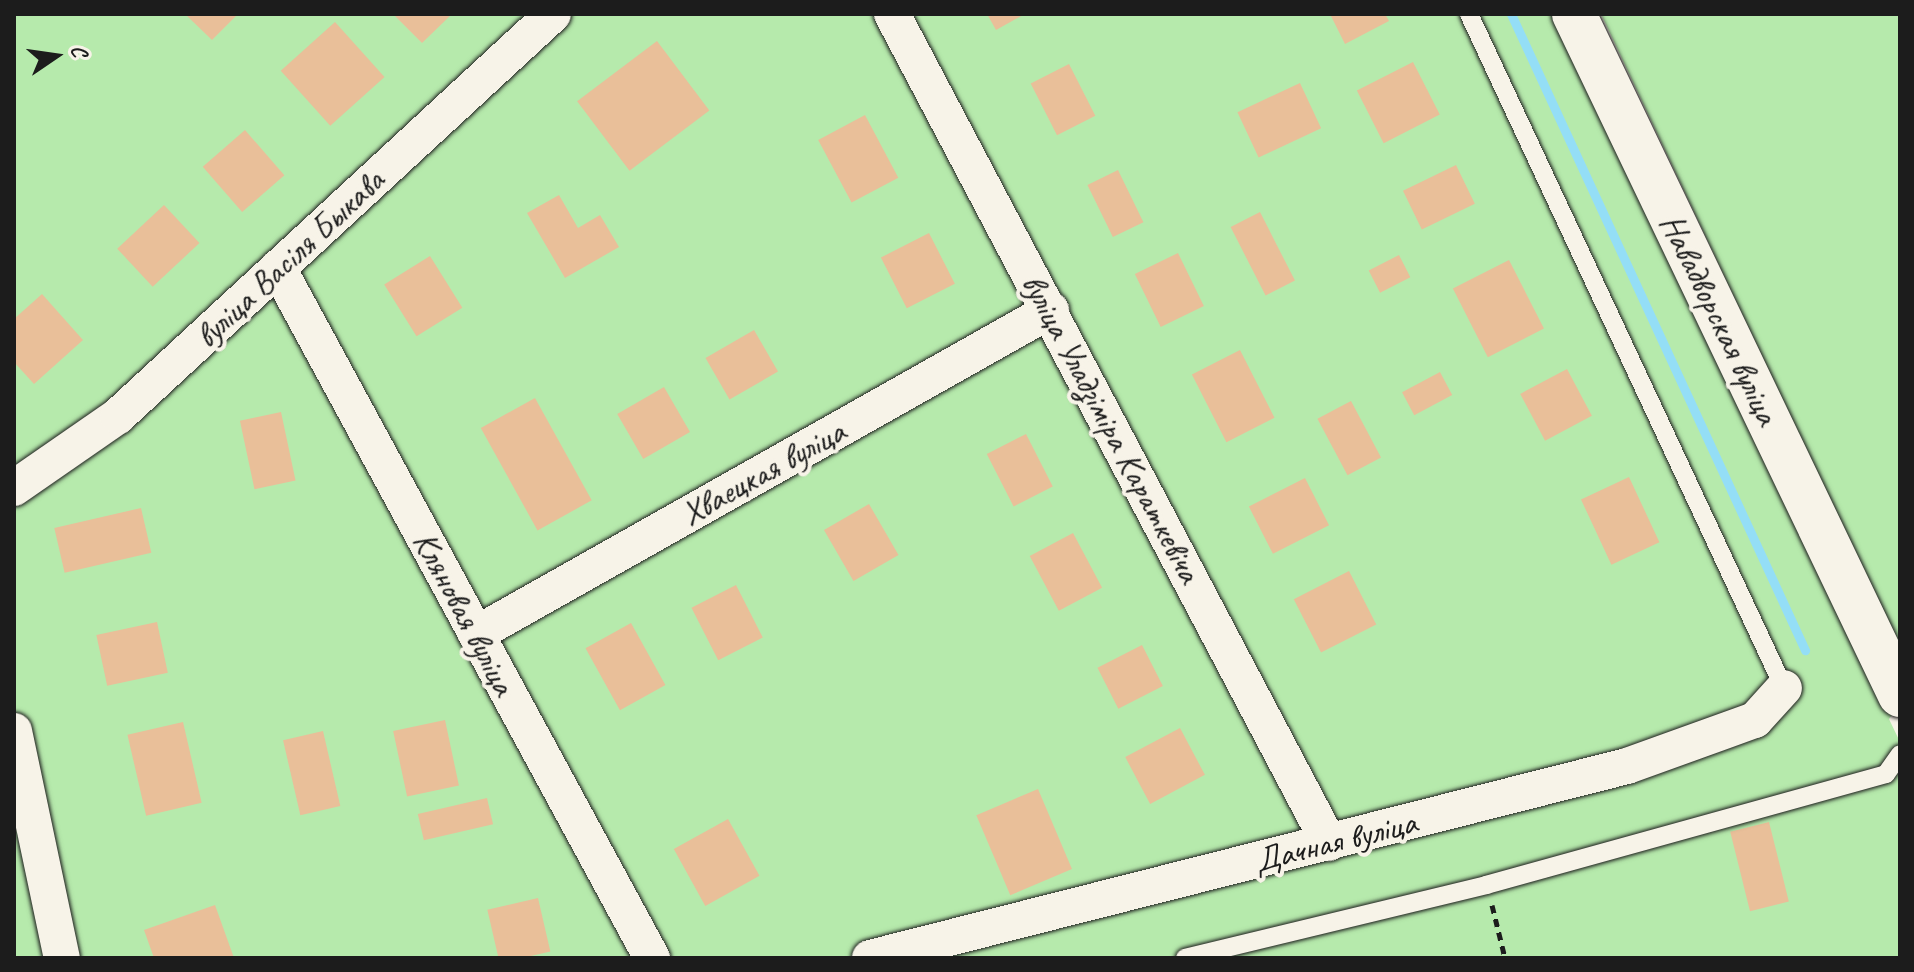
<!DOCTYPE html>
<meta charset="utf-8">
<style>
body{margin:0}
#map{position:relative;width:1914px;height:972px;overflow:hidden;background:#f7f3e8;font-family:Caveat,sans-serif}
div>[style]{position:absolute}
.green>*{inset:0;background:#b6eaac}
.stream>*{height:9px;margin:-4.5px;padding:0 4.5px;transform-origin:4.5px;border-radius:4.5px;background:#94def6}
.building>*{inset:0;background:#e9bf99;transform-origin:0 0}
.path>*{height:5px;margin-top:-2.5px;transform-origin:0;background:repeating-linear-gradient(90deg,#1c1c1c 0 8px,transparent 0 14px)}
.roads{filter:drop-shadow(0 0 2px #1c1c1c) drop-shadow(0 0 2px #1c1c1c)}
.lane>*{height:18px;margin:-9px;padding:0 9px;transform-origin:9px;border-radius:9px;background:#f7f3e8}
.street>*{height:36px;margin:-18px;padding:0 18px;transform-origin:18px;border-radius:18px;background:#f7f3e8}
.secondary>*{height:44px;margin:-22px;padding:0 22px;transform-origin:22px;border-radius:22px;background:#f7f3e8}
span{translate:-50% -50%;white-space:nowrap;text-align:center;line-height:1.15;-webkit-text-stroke:8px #f7f3e8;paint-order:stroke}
.street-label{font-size:34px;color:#1c1c1c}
.frame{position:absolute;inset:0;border:16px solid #1c1c1c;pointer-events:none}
.north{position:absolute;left:16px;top:16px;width:80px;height:80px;-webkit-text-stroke:6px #f7f3e8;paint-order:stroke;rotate:77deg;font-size:22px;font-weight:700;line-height:32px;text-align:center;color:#1c1c1c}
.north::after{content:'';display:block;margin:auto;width:28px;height:36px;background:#1c1c1c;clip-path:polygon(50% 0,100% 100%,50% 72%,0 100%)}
</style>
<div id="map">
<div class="green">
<div style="clip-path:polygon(14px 14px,1597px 14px,1900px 704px,1889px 719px,1900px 742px,1900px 958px,14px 958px)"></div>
<div style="clip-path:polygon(1601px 14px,1900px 14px,1900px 650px)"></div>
</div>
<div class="stream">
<div style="left:1511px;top:14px;width:701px;rotate:65.19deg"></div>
</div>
<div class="building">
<div style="clip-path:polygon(185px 14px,238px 14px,212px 40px)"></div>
<div style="clip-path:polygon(393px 14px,452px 14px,422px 43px)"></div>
<div style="clip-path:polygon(987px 14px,1025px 14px,996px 30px)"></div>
<div style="clip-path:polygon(1330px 14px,1385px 14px,1389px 21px,1345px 44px)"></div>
<div style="left:335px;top:22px;width:74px;height:73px;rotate:48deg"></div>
<div style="left:657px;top:41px;width:87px;height:100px;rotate:53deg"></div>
<div style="left:1413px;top:62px;width:59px;height:63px;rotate:63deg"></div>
<div style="left:1069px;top:64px;width:58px;height:43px;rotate:63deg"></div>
<div style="left:1300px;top:83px;width:50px;height:69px;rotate:65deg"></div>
<div style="left:865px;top:115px;width:71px;height:53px;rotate:62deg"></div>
<div style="left:245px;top:130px;width:60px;height:56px;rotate:49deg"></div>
<div style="left:1456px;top:165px;width:43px;height:59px;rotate:64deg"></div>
<div style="left:1118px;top:170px;width:58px;height:34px;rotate:64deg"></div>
<div style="clip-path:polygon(559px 195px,578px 228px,600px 215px,619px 247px,565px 278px,527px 213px)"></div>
<div style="left:164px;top:205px;width:52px;height:64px;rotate:47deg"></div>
<div style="left:1260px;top:212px;width:77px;height:33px;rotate:63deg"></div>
<div style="left:929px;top:233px;width:57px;height:54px;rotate:63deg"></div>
<div style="left:1178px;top:253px;width:59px;height:48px;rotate:64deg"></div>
<div style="left:1399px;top:255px;width:25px;height:34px;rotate:63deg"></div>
<div style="left:430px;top:256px;width:61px;height:54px;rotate:58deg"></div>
<div style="left:1509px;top:260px;width:77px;height:63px;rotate:63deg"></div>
<div style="clip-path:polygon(42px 294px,83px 340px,34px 384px,14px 362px,14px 319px)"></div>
<div style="left:754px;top:330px;width:48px;height:56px;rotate:60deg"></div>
<div style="left:1240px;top:350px;width:76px;height:54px;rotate:63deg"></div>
<div style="left:1567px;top:369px;width:53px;height:53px;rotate:62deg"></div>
<div style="left:1440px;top:372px;width:26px;height:43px;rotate:62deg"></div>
<div style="left:664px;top:387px;width:52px;height:54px;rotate:60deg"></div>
<div style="left:535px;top:398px;width:117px;height:62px;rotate:61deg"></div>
<div style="left:1351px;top:401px;width:64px;height:38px;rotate:62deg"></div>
<div style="left:281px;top:412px;width:70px;height:42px;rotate:78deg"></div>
<div style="left:1026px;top:434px;width:59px;height:44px;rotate:63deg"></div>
<div style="left:1629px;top:477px;width:72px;height:53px;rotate:65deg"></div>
<div style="left:1305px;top:478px;width:53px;height:63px;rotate:63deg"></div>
<div style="left:869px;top:504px;width:59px;height:52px;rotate:60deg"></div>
<div style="left:141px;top:508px;width:46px;height:89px;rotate:77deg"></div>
<div style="left:1073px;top:533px;width:62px;height:49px;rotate:62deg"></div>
<div style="left:1349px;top:571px;width:60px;height:62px;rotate:63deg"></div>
<div style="left:736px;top:585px;width:59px;height:50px;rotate:63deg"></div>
<div style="left:157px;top:622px;width:52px;height:62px;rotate:78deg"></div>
<div style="left:631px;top:623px;width:71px;height:52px;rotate:61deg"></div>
<div style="left:1142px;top:645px;width:46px;height:50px;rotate:63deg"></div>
<div style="left:445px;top:720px;width:67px;height:53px;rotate:78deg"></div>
<div style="left:183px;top:722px;width:83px;height:57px;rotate:77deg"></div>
<div style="left:1180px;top:728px;width:53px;height:62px;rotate:62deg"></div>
<div style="left:323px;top:731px;width:77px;height:41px;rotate:77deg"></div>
<div style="left:1038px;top:789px;width:87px;height:67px;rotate:67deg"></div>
<div style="left:487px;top:798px;width:27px;height:71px;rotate:77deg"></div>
<div style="left:728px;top:819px;width:65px;height:62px;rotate:61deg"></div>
<div style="left:1769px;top:822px;width:82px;height:40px;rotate:76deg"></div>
<div style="left:538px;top:898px;width:55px;height:52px;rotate:77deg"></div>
<div style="clip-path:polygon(215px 905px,234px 958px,154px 958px,144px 930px)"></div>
</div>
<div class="path">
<div style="left:1492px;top:905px;width:55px;rotate:76.2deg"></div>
</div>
<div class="roads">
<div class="lane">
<div style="left:1469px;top:14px;width:744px;rotate:64.95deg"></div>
<div style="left:1185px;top:958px;width:310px;rotate:-13.6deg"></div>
<div style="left:1486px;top:885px;width:415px;rotate:-15.5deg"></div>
<div style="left:1886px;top:774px;width:24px;rotate:-55deg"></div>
</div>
<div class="street">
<div style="left:892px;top:14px;width:937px;rotate:62.2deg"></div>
<div style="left:278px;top:268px;width:785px;rotate:61.54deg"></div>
<div style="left:14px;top:488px;width:126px;rotate:-34.7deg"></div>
<div style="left:118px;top:416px;width:592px;rotate:-42.74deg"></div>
<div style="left:476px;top:634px;width:660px;rotate:-29.4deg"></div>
<div style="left:14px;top:731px;width:232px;rotate:78.1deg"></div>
<div style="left:870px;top:958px;width:781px;rotate:-14.23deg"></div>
<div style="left:1627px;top:766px;width:136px;rotate:-19.8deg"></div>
<div style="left:1755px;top:720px;width:43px;rotate:-47.8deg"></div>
</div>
<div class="secondary">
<div style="left:1574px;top:14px;width:755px;rotate:64.42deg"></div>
</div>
</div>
<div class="street-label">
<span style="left:289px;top:258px;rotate:-43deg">вуліца Васіля Быкава</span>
<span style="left:1720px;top:319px;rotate:64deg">Навадворская вуліца</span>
<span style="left:1112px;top:428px;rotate:62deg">вуліца Уладзіміра Караткевіча</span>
<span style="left:763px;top:472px;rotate:-29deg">Хваецкая вуліца</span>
<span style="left:465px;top:613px;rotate:62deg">Кляновая вуліца</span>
<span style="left:1335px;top:841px;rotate:-14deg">Дачная вуліца</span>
</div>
<div class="frame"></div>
<div class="north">С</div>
</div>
